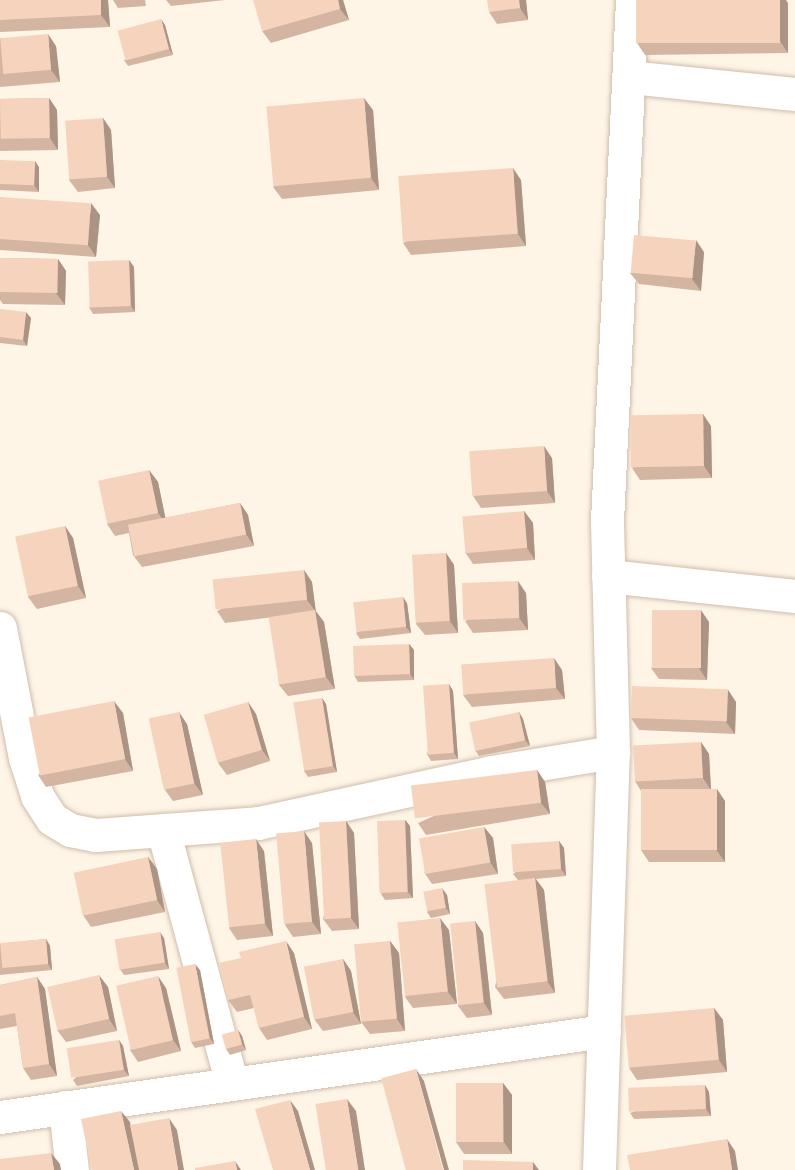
<!DOCTYPE html>
<style>
body{margin:0}
#map{position:relative;width:795px;height:1170px;overflow:hidden;background:#fef5e7;font-family:"Source Sans 3",sans-serif}
div>[style]{position:absolute}
.roads{filter:drop-shadow(0 0 2px #d1bdab) drop-shadow(0 0 2px #d1bdab)}
.street>*{height:33px;margin:-16.5px;padding:0 16.5px;transform-origin:16.5px;border-radius:16.5px;background:#fff}
.wall>*{inset:0;background:#d4b5a2}
.shaded-wall>*{inset:0;background:#ac9484}
.building>*{inset:0;background:#f6d3bc;transform-origin:0 0}
span{translate:-50% -50%;white-space:nowrap;text-align:center;line-height:1.15;-webkit-text-stroke:5px #fff9ef;paint-order:stroke}
</style>
<div id="map">
<div class="roads">
<div class="street">
<div style="left:630px;top:77px;width:166px;rotate:5.9deg"></div>
<div style="left:608px;top:576px;width:188px;rotate:6.1deg"></div>
<div style="left:0;top:628px;width:132px;rotate:79.1deg"></div>
<div style="left:25px;top:758px;width:40px;rotate:72deg"></div>
<div style="left:37px;top:796px;width:27px;rotate:57deg"></div>
<div style="left:52px;top:819px;width:21px;rotate:31deg"></div>
<div style="left:70px;top:830px;width:26px;rotate:11deg"></div>
<div style="left:96px;top:835px;width:162px;rotate:-4.2deg"></div>
<div style="left:258px;top:823px;width:239px;rotate:-12.3deg"></div>
<div style="left:491px;top:772px;width:124px;rotate:-9.3deg"></div>
<div style="left:163px;top:830px;width:263px;rotate:74.8deg"></div>
<div style="left:65px;top:1107px;width:63px;rotate:83.7deg"></div>
<div style="left:0;top:1117px;width:610px;rotate:-8.1deg"></div>
<div style="left:599px;top:1170px;width:418px;rotate:-88.1deg"></div>
<div style="left:613px;top:752px;width:231px;rotate:-91.5deg"></div>
<div style="left:607px;top:521px;width:522px;rotate:-87.25deg"></div>
</div>
</div>
<div class="wall">
<div style="clip-path:polygon(0 0,108px 0,110px 27px,0 32px)"></div>
<div style="clip-path:polygon(113px 0,145px 0,146px 6px,118px 8px)"></div>
<div style="clip-path:polygon(166px 0,225px 0,171px 6px)"></div>
<div style="clip-path:polygon(343px 0,349px 20px,271px 43px,262px 31px)"></div>
<div style="clip-path:polygon(526px 0,528px 20px,497px 24px,489px 12px)"></div>
<div style="clip-path:polygon(788px 3px,788px 53px,645px 55px,637px 43px)"></div>
<div style="clip-path:polygon(165px 25px,173px 55px,128px 66px,124px 60px)"></div>
<div style="clip-path:polygon(0 38px,56px 46px,60px 82px,0 87px)"></div>
<div style="clip-path:polygon(49px 98px,57px 110px,58px 150px,0 151px,0 99px)"></div>
<div style="clip-path:polygon(373px 110px,379px 190px,282px 199px,273px 187px)"></div>
<div style="clip-path:polygon(103px 118px,111px 130px,115px 188px,78px 192px,69px 180px)"></div>
<div style="clip-path:polygon(0 160px,39px 167px,39px 192px,0 190px)"></div>
<div style="clip-path:polygon(521px 180px,526px 246px,411px 255px,403px 243px)"></div>
<div style="clip-path:polygon(0 197px,100px 215px,96px 257px,0 250px)"></div>
<div style="clip-path:polygon(704px 252px,701px 291px,639px 284px,630px 273px)"></div>
<div style="clip-path:polygon(0 258px,58px 259px,66px 271px,65px 305px,3px 304px,0 300px)"></div>
<div style="clip-path:polygon(129px 260px,134px 267px,135px 312px,93px 314px,89px 307px)"></div>
<div style="clip-path:polygon(0 309px,31px 318px,27px 346px,0 343px)"></div>
<div style="clip-path:polygon(711px 426px,712px 478px,640px 480px,632px 468px)"></div>
<div style="clip-path:polygon(552px 458px,555px 503px,481px 508px,473px 496px)"></div>
<div style="clip-path:polygon(149px 470px,158px 482px,165px 518px,240px 503px,248px 515px,254px 546px,142px 567px,133px 555px,129px 533px,115px 536px,107px 524px)"></div>
<div style="clip-path:polygon(524px 511px,533px 523px,535px 560px,473px 564px,465px 552px)"></div>
<div style="clip-path:polygon(65px 526px,73px 538px,86px 598px,37px 609px,28px 597px)"></div>
<div style="clip-path:polygon(446px 553px,454px 565px,458px 633px,425px 635px,416px 624px)"></div>
<div style="clip-path:polygon(304px 570px,312px 582px,315px 610px,324px 622px,335px 689px,288px 696px,279px 685px,274px 617px,225px 623px,217px 611px)"></div>
<div style="clip-path:polygon(526px 593px,528px 630px,473px 633px,465px 621px)"></div>
<div style="clip-path:polygon(407px 603px,411px 633px,360px 639px,356px 633px)"></div>
<div style="clip-path:polygon(709px 622px,707px 680px,659px 679px,651px 668px)"></div>
<div style="clip-path:polygon(409px 644px,414px 650px,414px 680px,358px 682px,354px 675px)"></div>
<div style="clip-path:polygon(562px 670px,565px 699px,472px 707px,463px 695px)"></div>
<div style="clip-path:polygon(449px 684px,453px 691px,458px 759px,431px 761px,427px 754px)"></div>
<div style="clip-path:polygon(728px 690px,736px 702px,735px 734px,639px 730px,631px 718px)"></div>
<div style="clip-path:polygon(322px 698px,326px 704px,337px 772px,308px 777px,304px 771px)"></div>
<div style="clip-path:polygon(248px 702px,256px 714px,270px 761px,227px 775px,218px 763px)"></div>
<div style="clip-path:polygon(519px 712px,523px 719px,530px 746px,479px 756px,475px 750px)"></div>
<div style="clip-path:polygon(123px 713px,133px 771px,46px 787px,38px 775px)"></div>
<div style="clip-path:polygon(187px 724px,203px 795px,173px 801px,165px 790px)"></div>
<div style="clip-path:polygon(701px 742px,709px 754px,711px 789px,725px 801px,725px 862px,649px 862px,641px 850px,641px 791px,635px 781px)"></div>
<div style="clip-path:polygon(537px 770px,545px 782px,550px 814px,426px 835px,418px 823px)"></div>
<div style="clip-path:polygon(405px 820px,410px 826px,413px 898px,385px 900px,381px 894px)"></div>
<div style="clip-path:polygon(346px 821px,354px 833px,359px 929px,332px 931px,323px 919px)"></div>
<div style="clip-path:polygon(484px 827px,493px 838px,498px 874px,432px 884px,424px 872px)"></div>
<div style="clip-path:polygon(559px 841px,564px 848px,566px 876px,536px 879px,544px 890px,555px 993px,504px 999px,495px 987px,518px 880px,513px 874px)"></div>
<div style="clip-path:polygon(312px 843px,321px 934px,293px 937px,285px 925px)"></div>
<div style="clip-path:polygon(264px 851px,273px 936px,237px 940px,229px 928px)"></div>
<div style="clip-path:polygon(148px 857px,157px 869px,165px 912px,91px 927px,83px 915px)"></div>
<div style="clip-path:polygon(447px 895px,450px 914px,431px 918px,427px 912px)"></div>
<div style="clip-path:polygon(475px 921px,483px 933px,492px 1015px,467px 1018px,458px 1006px)"></div>
<div style="clip-path:polygon(449px 930px,457px 1004px,413px 1008px,405px 997px)"></div>
<div style="clip-path:polygon(164px 938px,169px 969px,124px 975px,120px 969px)"></div>
<div style="clip-path:polygon(46px 939px,50px 946px,52px 970px,0 975px,0 944px)"></div>
<div style="clip-path:polygon(390px 941px,399px 953px,405px 1031px,370px 1034px,361px 1022px)"></div>
<div style="clip-path:polygon(294px 953px,312px 1029px,267px 1040px,259px 1028px,254px 1008px,237px 1012px,228px 1000px)"></div>
<div style="clip-path:polygon(343px 959px,351px 971px,361px 1024px,323px 1031px,314px 1019px)"></div>
<div style="clip-path:polygon(200px 970px,214px 1044px,195px 1048px,191px 1042px)"></div>
<div style="clip-path:polygon(37px 977px,45px 989px,57px 1076px,31px 1080px,23px 1068px,17px 1026px,0 1029px,0 985px)"></div>
<div style="clip-path:polygon(108px 987px,117px 1031px,66px 1042px,57px 1030px)"></div>
<div style="clip-path:polygon(166px 988px,181px 1051px,138px 1062px,130px 1050px)"></div>
<div style="clip-path:polygon(714px 1008px,723px 1020px,727px 1072px,637px 1080px,629px 1068px)"></div>
<div style="clip-path:polygon(238px 1030px,242px 1036px,246px 1050px,230px 1055px,226px 1049px)"></div>
<div style="clip-path:polygon(119px 1040px,123px 1046px,129px 1076px,77px 1086px,73px 1080px)"></div>
<div style="clip-path:polygon(503px 1083px,512px 1095px,512px 1154px,464px 1154px,456px 1142px)"></div>
<div style="clip-path:polygon(705px 1085px,709px 1092px,711px 1116px,634px 1119px,630px 1113px)"></div>
</div>
<div class="shaded-wall">
<div style="clip-path:polygon(101px 0,108px 0,110px 27px,101px 15px)"></div>
<div style="clip-path:polygon(338px 0,343px 0,349px 20px,340px 9px)"></div>
<div style="clip-path:polygon(519px 0,526px 0,528px 20px,520px 8px)"></div>
<div style="clip-path:polygon(780px 0,786px 0,788px 3px,788px 53px,780px 41px)"></div>
<div style="clip-path:polygon(161px 19px,165px 25px,173px 55px,169px 49px)"></div>
<div style="clip-path:polygon(48px 34px,56px 46px,60px 82px,51px 70px)"></div>
<div style="clip-path:polygon(49px 98px,57px 110px,58px 150px,50px 138px)"></div>
<div style="clip-path:polygon(364px 98px,373px 110px,379px 190px,371px 178px)"></div>
<div style="clip-path:polygon(103px 118px,111px 130px,115px 188px,107px 177px)"></div>
<div style="clip-path:polygon(35px 161px,39px 167px,39px 192px,34px 185px)"></div>
<div style="clip-path:polygon(513px 168px,521px 180px,526px 246px,518px 234px)"></div>
<div style="clip-path:polygon(91px 203px,100px 215px,96px 257px,88px 245px)"></div>
<div style="clip-path:polygon(696px 240px,704px 252px,701px 291px,692px 279px)"></div>
<div style="clip-path:polygon(58px 259px,66px 271px,65px 305px,56px 293px)"></div>
<div style="clip-path:polygon(129px 260px,134px 267px,135px 312px,131px 306px)"></div>
<div style="clip-path:polygon(26px 312px,31px 318px,27px 346px,23px 340px)"></div>
<div style="clip-path:polygon(703px 414px,711px 426px,712px 478px,704px 466px)"></div>
<div style="clip-path:polygon(544px 446px,552px 458px,555px 503px,547px 491px)"></div>
<div style="clip-path:polygon(149px 470px,158px 482px,167px 525px,158px 513px)"></div>
<div style="clip-path:polygon(240px 503px,248px 515px,254px 546px,246px 534px)"></div>
<div style="clip-path:polygon(524px 511px,533px 523px,535px 560px,527px 548px)"></div>
<div style="clip-path:polygon(65px 526px,73px 538px,86px 598px,78px 586px)"></div>
<div style="clip-path:polygon(446px 553px,454px 565px,458px 633px,450px 621px)"></div>
<div style="clip-path:polygon(304px 570px,312px 582px,316px 612px,307px 600px)"></div>
<div style="clip-path:polygon(518px 581px,526px 593px,528px 630px,519px 618px)"></div>
<div style="clip-path:polygon(403px 597px,407px 603px,411px 633px,406px 627px)"></div>
<div style="clip-path:polygon(315px 610px,324px 622px,335px 689px,326px 677px)"></div>
<div style="clip-path:polygon(701px 610px,709px 622px,707px 680px,699px 668px)"></div>
<div style="clip-path:polygon(409px 644px,414px 650px,414px 680px,410px 674px)"></div>
<div style="clip-path:polygon(554px 658px,562px 670px,565px 699px,556px 688px)"></div>
<div style="clip-path:polygon(449px 684px,453px 691px,458px 759px,454px 753px)"></div>
<div style="clip-path:polygon(728px 690px,736px 702px,735px 734px,726px 722px)"></div>
<div style="clip-path:polygon(322px 698px,326px 704px,337px 772px,333px 766px)"></div>
<div style="clip-path:polygon(114px 701px,123px 713px,133px 771px,125px 759px)"></div>
<div style="clip-path:polygon(248px 702px,256px 714px,270px 761px,262px 750px)"></div>
<div style="clip-path:polygon(179px 712px,187px 724px,203px 795px,194px 783px)"></div>
<div style="clip-path:polygon(519px 712px,523px 719px,530px 746px,525px 740px)"></div>
<div style="clip-path:polygon(701px 742px,709px 754px,711px 790px,703px 778px)"></div>
<div style="clip-path:polygon(537px 770px,545px 782px,550px 814px,541px 803px)"></div>
<div style="clip-path:polygon(717px 789px,725px 801px,725px 862px,717px 851px)"></div>
<div style="clip-path:polygon(405px 820px,410px 826px,413px 898px,408px 892px)"></div>
<div style="clip-path:polygon(346px 821px,354px 833px,359px 929px,351px 918px)"></div>
<div style="clip-path:polygon(484px 827px,493px 838px,498px 874px,490px 862px)"></div>
<div style="clip-path:polygon(304px 831px,312px 843px,321px 934px,312px 922px)"></div>
<div style="clip-path:polygon(256px 839px,264px 851px,273px 936px,265px 924px)"></div>
<div style="clip-path:polygon(559px 841px,564px 848px,566px 876px,561px 869px)"></div>
<div style="clip-path:polygon(148px 857px,157px 869px,165px 912px,157px 900px)"></div>
<div style="clip-path:polygon(535px 878px,544px 890px,555px 993px,547px 981px)"></div>
<div style="clip-path:polygon(442px 888px,447px 895px,450px 914px,446px 908px)"></div>
<div style="clip-path:polygon(440px 918px,449px 930px,457px 1004px,448px 992px)"></div>
<div style="clip-path:polygon(475px 921px,483px 933px,492px 1015px,484px 1003px)"></div>
<div style="clip-path:polygon(160px 932px,164px 938px,169px 969px,165px 963px)"></div>
<div style="clip-path:polygon(46px 939px,50px 946px,52px 970px,48px 964px)"></div>
<div style="clip-path:polygon(286px 941px,294px 953px,312px 1029px,304px 1017px)"></div>
<div style="clip-path:polygon(390px 941px,399px 953px,405px 1031px,397px 1019px)"></div>
<div style="clip-path:polygon(343px 959px,351px 971px,361px 1024px,353px 1012px)"></div>
<div style="clip-path:polygon(195px 964px,200px 970px,214px 1044px,210px 1038px)"></div>
<div style="clip-path:polygon(99px 975px,108px 987px,117px 1031px,109px 1019px)"></div>
<div style="clip-path:polygon(158px 976px,166px 988px,181px 1051px,173px 1040px)"></div>
<div style="clip-path:polygon(37px 977px,45px 989px,57px 1076px,49px 1064px)"></div>
<div style="clip-path:polygon(714px 1008px,723px 1020px,727px 1072px,719px 1060px)"></div>
<div style="clip-path:polygon(238px 1030px,242px 1036px,246px 1050px,242px 1044px)"></div>
<div style="clip-path:polygon(119px 1040px,123px 1046px,129px 1076px,124px 1070px)"></div>
<div style="clip-path:polygon(416px 1069px,424px 1081px,449px 1170px,444px 1170px)"></div>
<div style="clip-path:polygon(503px 1083px,512px 1095px,512px 1154px,504px 1142px)"></div>
<div style="clip-path:polygon(705px 1085px,709px 1092px,711px 1116px,706px 1109px)"></div>
<div style="clip-path:polygon(347px 1099px,356px 1111px,365px 1170px,358px 1170px)"></div>
<div style="clip-path:polygon(290px 1100px,298px 1111px,315px 1170px,310px 1170px)"></div>
<div style="clip-path:polygon(121px 1111px,130px 1122px,140px 1170px,134px 1170px)"></div>
<div style="clip-path:polygon(169px 1118px,177px 1130px,184px 1170px,178px 1170px)"></div>
<div style="clip-path:polygon(727px 1139px,735px 1151px,738px 1170px,732px 1170px)"></div>
<div style="clip-path:polygon(51px 1153px,60px 1164px,61px 1170px,54px 1170px)"></div>
<div style="clip-path:polygon(235px 1161px,241px 1170px,237px 1170px)"></div>
<div style="clip-path:polygon(533px 1162px,539px 1170px,533px 1170px)"></div>
</div>
<div class="building">
<div style="clip-path:polygon(0 0,101px 0,101px 15px,0 20px)"></div>
<div style="clip-path:polygon(253px 0,338px 0,340px 9px,262px 31px)"></div>
<div style="clip-path:polygon(487px 0,519px 0,520px 8px,489px 12px)"></div>
<div style="left:636px;top:0;width:144px;height:43px"></div>
<div style="left:161px;top:19px;width:31px;height:45px;rotate:75deg"></div>
<div style="left:48px;top:34px;width:36px;height:48px;rotate:85deg"></div>
<div style="left:49px;top:98px;width:40px;height:49px;rotate:89deg"></div>
<div style="left:364px;top:98px;width:80px;height:98px;rotate:85deg"></div>
<div style="left:103px;top:118px;width:59px;height:38px;rotate:86deg"></div>
<div style="left:0;top:160px;width:35px;height:24px;rotate:2deg"></div>
<div style="left:513px;top:168px;width:66px;height:115px;rotate:86deg"></div>
<div style="left:0;top:197px;width:91px;height:42px;rotate:4deg"></div>
<div style="left:634px;top:235px;width:62px;height:38px;rotate:5deg"></div>
<div style="left:0;top:258px;width:58px;height:34px;rotate:1deg"></div>
<div style="left:129px;top:260px;width:46px;height:41px;rotate:88deg"></div>
<div style="clip-path:polygon(0 309px,26px 312px,23px 340px,0 337px)"></div>
<div style="left:703px;top:414px;width:52px;height:73px;rotate:89deg"></div>
<div style="left:544px;top:446px;width:45px;height:75px;rotate:86deg"></div>
<div style="left:149px;top:470px;width:44px;height:52px;rotate:78deg"></div>
<div style="left:240px;top:503px;width:32px;height:114px;rotate:79deg"></div>
<div style="left:524px;top:511px;width:37px;height:62px;rotate:85deg"></div>
<div style="left:65px;top:526px;width:61px;height:51px;rotate:78deg"></div>
<div style="left:446px;top:553px;width:68px;height:34px;rotate:87deg"></div>
<div style="left:304px;top:570px;width:30px;height:92px;rotate:84deg"></div>
<div style="left:518px;top:581px;width:37px;height:56px;rotate:88deg"></div>
<div style="left:403px;top:597px;width:30px;height:50px;rotate:84deg"></div>
<div style="left:315px;top:610px;width:68px;height:47px;rotate:81deg"></div>
<div style="left:652px;top:610px;width:49px;height:58px"></div>
<div style="left:409px;top:644px;width:30px;height:56px;rotate:88deg"></div>
<div style="left:554px;top:658px;width:30px;height:93px;rotate:86deg"></div>
<div style="left:449px;top:684px;width:69px;height:26px;rotate:86deg"></div>
<div style="left:632px;top:686px;width:96px;height:32px;rotate:2deg"></div>
<div style="left:322px;top:698px;width:69px;height:29px;rotate:81deg"></div>
<div style="left:114px;top:701px;width:59px;height:87px;rotate:79deg"></div>
<div style="left:248px;top:702px;width:50px;height:46px;rotate:74deg"></div>
<div style="left:179px;top:712px;width:73px;height:31px;rotate:78deg"></div>
<div style="left:519px;top:712px;width:29px;height:51px;rotate:78deg"></div>
<div style="left:701px;top:742px;width:36px;height:68px;rotate:87deg"></div>
<div style="left:537px;top:770px;width:33px;height:127px;rotate:83deg"></div>
<div style="left:641px;top:789px;width:76px;height:61px"></div>
<div style="left:405px;top:820px;width:72px;height:28px;rotate:88deg"></div>
<div style="left:346px;top:821px;width:97px;height:27px;rotate:87deg"></div>
<div style="left:484px;top:827px;width:36px;height:66px;rotate:80deg"></div>
<div style="left:304px;top:831px;width:91px;height:28px;rotate:85deg"></div>
<div style="left:256px;top:839px;width:85px;height:36px;rotate:84deg"></div>
<div style="left:559px;top:841px;width:28px;height:48px;rotate:86deg"></div>
<div style="left:148px;top:857px;width:44px;height:76px;rotate:78deg"></div>
<div style="left:535px;top:878px;width:104px;height:51px;rotate:83deg"></div>
<div style="left:442px;top:888px;width:20px;height:19px;rotate:79deg"></div>
<div style="left:440px;top:918px;width:74px;height:43px;rotate:84deg"></div>
<div style="left:475px;top:921px;width:82px;height:25px;rotate:84deg"></div>
<div style="left:160px;top:932px;width:31px;height:46px;rotate:81deg"></div>
<div style="left:46px;top:939px;width:25px;height:46px;rotate:85deg"></div>
<div style="clip-path:polygon(286px 941px,304px 1017px,259px 1028px,250px 995px,228px 1000px,219px 963px,241px 958px,239px 952px)"></div>
<div style="left:390px;top:941px;width:78px;height:36px;rotate:85deg"></div>
<div style="left:343px;top:959px;width:54px;height:40px;rotate:79deg"></div>
<div style="left:195px;top:964px;width:76px;height:19px;rotate:79deg"></div>
<div style="left:99px;top:975px;width:45px;height:53px;rotate:77deg"></div>
<div style="left:158px;top:976px;width:66px;height:43px;rotate:77deg"></div>
<div style="clip-path:polygon(37px 977px,49px 1064px,23px 1068px,15px 1013px,0 1016px,0 985px)"></div>
<div style="left:714px;top:1008px;width:52px;height:90px;rotate:85deg"></div>
<div style="left:238px;top:1030px;width:15px;height:17px;rotate:74deg"></div>
<div style="left:119px;top:1040px;width:30px;height:53px;rotate:81deg"></div>
<div style="left:416px;top:1069px;width:105px;height:36px;rotate:75deg"></div>
<div style="left:456px;top:1083px;width:47px;height:59px"></div>
<div style="left:705px;top:1085px;width:24px;height:77px;rotate:88deg"></div>
<div style="left:347px;top:1099px;width:72px;height:32px;rotate:81deg"></div>
<div style="clip-path:polygon(290px 1100px,310px 1170px,273px 1170px,255px 1109px)"></div>
<div style="clip-path:polygon(121px 1111px,134px 1170px,92px 1170px,81px 1119px)"></div>
<div style="clip-path:polygon(169px 1118px,178px 1170px,139px 1170px,130px 1125px)"></div>
<div style="clip-path:polygon(727px 1139px,732px 1170px,630px 1170px,627px 1155px)"></div>
<div style="clip-path:polygon(51px 1153px,54px 1170px,0 1170px,0 1159px)"></div>
<div style="clip-path:polygon(463px 1160px,533px 1162px,533px 1170px,463px 1170px)"></div>
<div style="clip-path:polygon(235px 1161px,237px 1170px,195px 1170px,195px 1168px)"></div>
</div>
</div>
